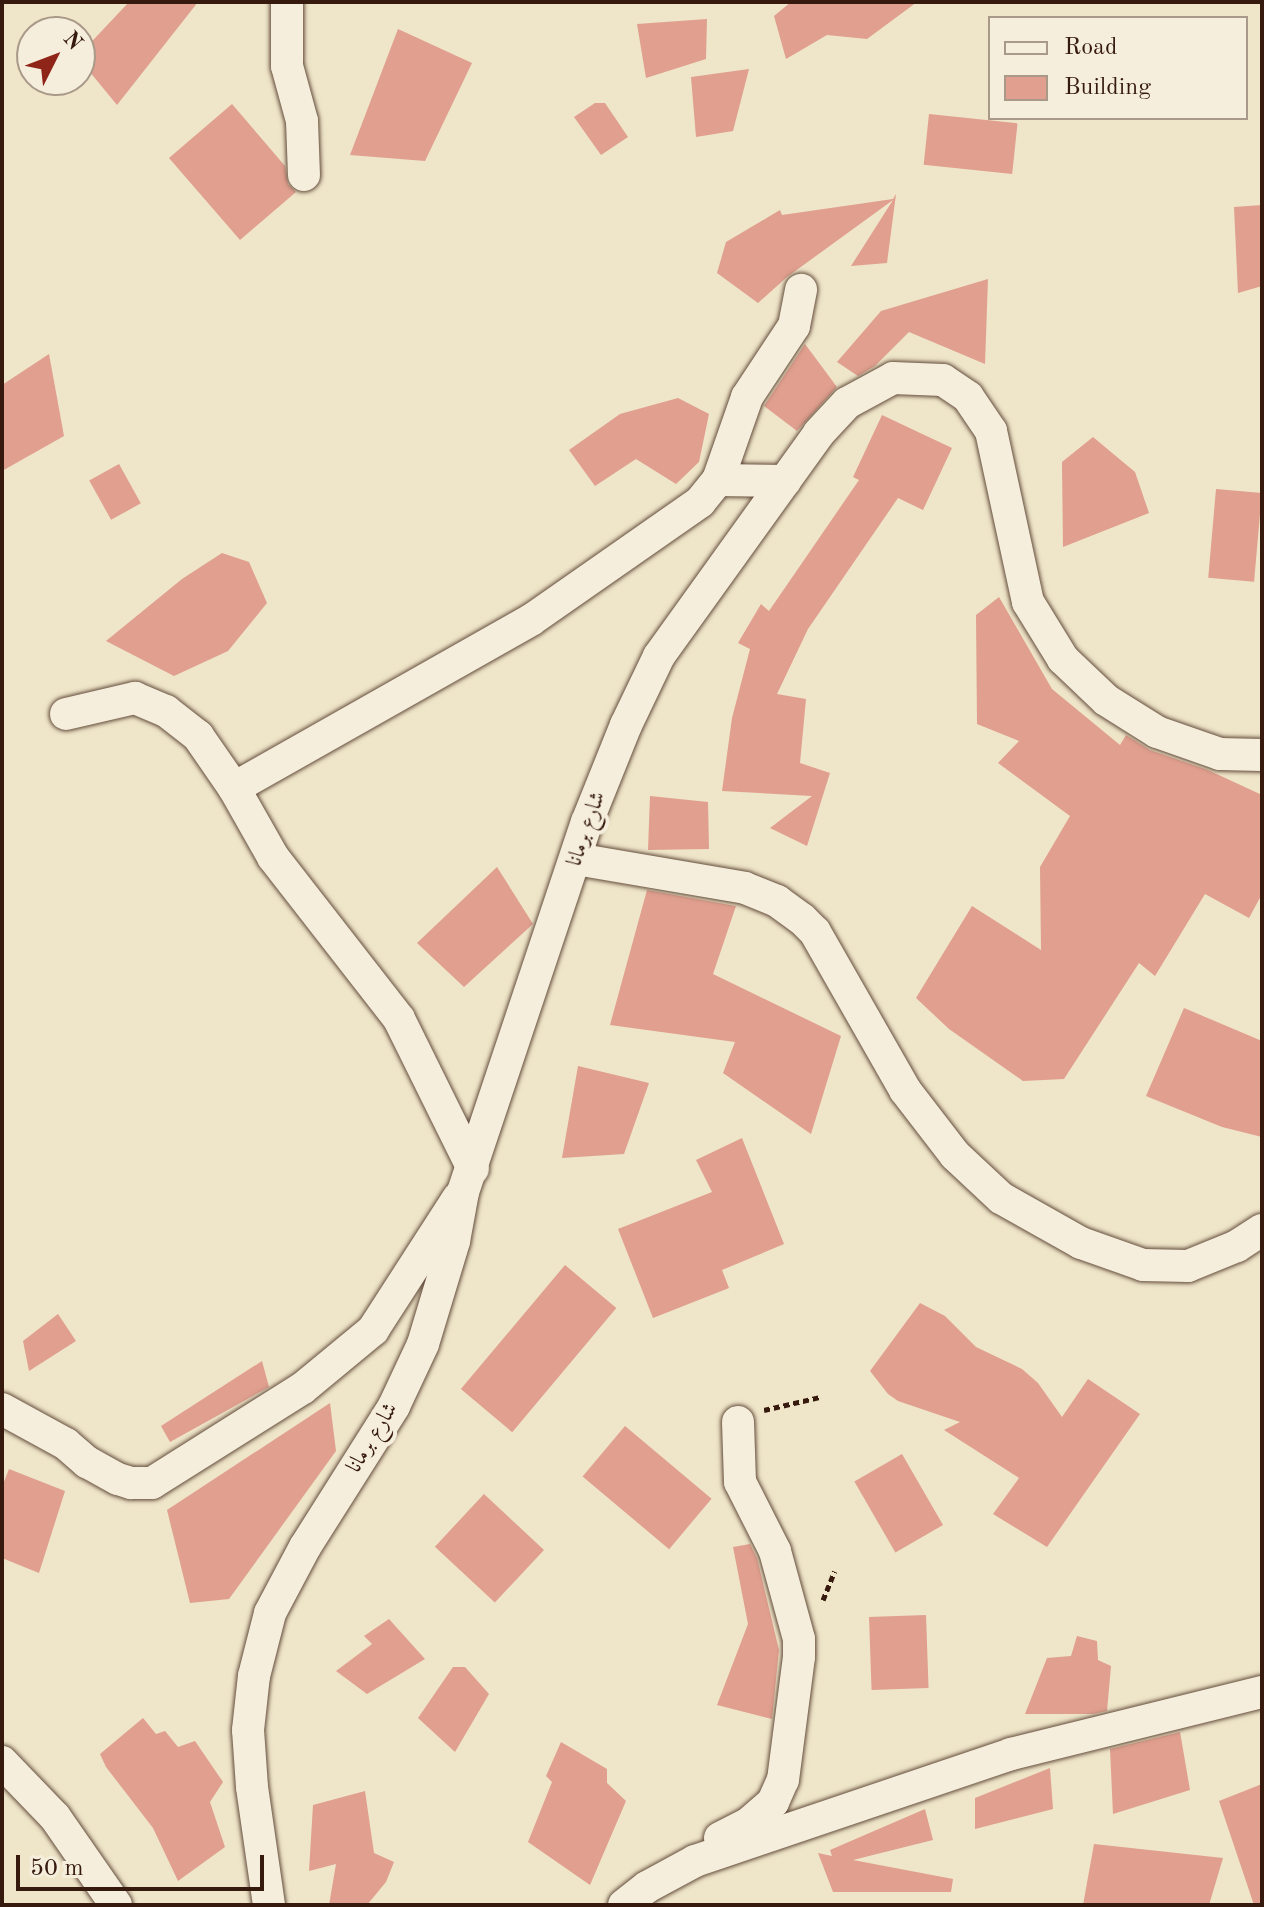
<!DOCTYPE html>
<meta charset="utf-8">
<style>
body{margin:0}
#map{position:relative;width:1264px;height:1907px;overflow:hidden;background:#efe5c9;font-family:"Old Standard TT",Amiri,serif}
div>[style]{position:absolute}
.building>*{inset:0;background:#e09f8f;transform-origin:0 0}
.path>*{height:5px;margin-top:-2.5px;transform-origin:0;background:repeating-linear-gradient(90deg,#361a0d 0 6px,transparent 0 10px)}
.roads{filter:drop-shadow(0 0 2px #644d3c) drop-shadow(0 0 2px #644d3c)}
.minor>*{height:32px;margin:-16px;padding:0 16px;transform-origin:16px;border-radius:16px;background:#f5eedc}
span{translate:-50% -50%;white-space:nowrap;text-align:center;line-height:1.15;-webkit-text-stroke:8px #f5eedc;paint-order:stroke}
.street-label{font-size:22px;color:#361a0d}
.frame{position:absolute;inset:0;border:4px solid #361a0d;pointer-events:none}
.legend{position:absolute;left:988px;top:16px;width:260px;height:104px;box-sizing:border-box;background:#f5eedc;border:2px solid #a99989;margin:0;padding:10px 14px;list-style:none;font-size:24px;color:#361a0d}
.legend li{display:flex;align-items:center;gap:16px;height:40px}
.legend b{width:40px;border:2px solid #a99989}
.north{position:absolute;left:16px;top:16px;width:80px;height:80px;box-sizing:border-box;background:#f5eedc;border:2px solid #a99989;border-radius:50%;rotate:48deg;font-size:22px;font-weight:700;line-height:32px;text-align:center;color:#361a0d}
.north::after{content:'';display:block;margin:auto;width:28px;height:36px;background:#8f2418;clip-path:polygon(50% 0,100% 100%,50% 72%,0 100%)}
.scale{position:absolute;left:16px;top:1855px;width:248px;height:36px;box-sizing:border-box;border:4px solid #361a0d;border-top:0;padding-left:10px;font-size:24px;line-height:28px;white-space:nowrap;color:#361a0d;-webkit-text-stroke:6px #f5eedc;paint-order:stroke}
</style>
<div id="map">
<div class="building">
<div style="clip-path:polygon(129px 2px,198px 2px,117px 105px,80px 60px,80px 54px)"></div>
<div style="clip-path:polygon(791px 2px,917px 2px,867px 39px,827px 35px,786px 59px,774px 16px)"></div>
<div style="clip-path:polygon(707px 19px,706px 59px,646px 78px,637px 24px)"></div>
<div style="clip-path:polygon(398px 29px,472px 63px,425px 161px,350px 155px)"></div>
<div style="clip-path:polygon(749px 69px,733px 131px,696px 137px,691px 77px)"></div>
<div style="clip-path:polygon(595px 103px,605px 103px,628px 137px,601px 155px,574px 117px)"></div>
<div style="clip-path:polygon(232px 104px,285px 166px,288px 184px,296px 192px,240px 240px,169px 158px)"></div>
<div style="left:929px;top:114px;width:89px;height:51px;rotate:6deg"></div>
<div style="clip-path:polygon(896px 194px,887px 263px,851px 266px,893px 200px,787px 277px,758px 303px,717px 273px,726px 242px,780px 210px,782px 215px,893px 199px)"></div>
<div style="clip-path:polygon(1262px 205px,1262px 286px,1238px 293px,1234px 207px)"></div>
<div style="clip-path:polygon(988px 279px,985px 364px,909px 332px,875px 366px,858px 376px,837px 362px,881px 311px)"></div>
<div style="clip-path:polygon(805px 344px,837px 387px,797px 431px,764px 406px)"></div>
<div style="clip-path:polygon(49px 354px,64px 436px,2px 471px,2px 385px)"></div>
<div style="clip-path:polygon(678px 398px,709px 414px,699px 462px,676px 484px,636px 459px,595px 486px,569px 450px,620px 414px)"></div>
<div style="clip-path:polygon(882px 415px,952px 448px,923px 510px,898px 498px,808px 629px,777px 694px,806px 699px,800px 763px,830px 773px,807px 846px,770px 828px,812px 796px,722px 791px,732px 718px,750px 649px,738px 643px,761px 604px,769px 611px,859px 480px,853px 477px)"></div>
<div style="clip-path:polygon(1093px 437px,1135px 472px,1149px 513px,1063px 547px,1062px 462px)"></div>
<div style="left:119px;top:464px;width:45px;height:34px;rotate:61deg"></div>
<div style="left:1216px;top:489px;width:46px;height:89px;rotate:5deg"></div>
<div style="clip-path:polygon(222px 553px,249px 562px,267px 603px,228px 651px,174px 676px,106px 641px,182px 579px)"></div>
<div style="clip-path:polygon(999px 597px,1052px 689px,1120px 745px,1126px 735px,1150px 750px,1208px 770px,1262px 795px,1262px 894px,1249px 918px,1205px 894px,1155px 976px,1139px 963px,1064px 1079px,1023px 1081px,949px 1029px,916px 998px,972px 906px,1041px 950px,1040px 867px,1070px 816px,998px 763px,1019px 741px,977px 724px,976px 615px)"></div>
<div style="clip-path:polygon(650px 796px,708px 802px,709px 849px,648px 850px)"></div>
<div style="clip-path:polygon(497px 867px,533px 924px,464px 987px,417px 943px)"></div>
<div style="clip-path:polygon(647px 890px,736px 906px,713px 974px,841px 1036px,811px 1134px,723px 1073px,735px 1042px,610px 1025px)"></div>
<div style="clip-path:polygon(1184px 1008px,1262px 1041px,1262px 1137px,1222px 1127px,1146px 1096px)"></div>
<div style="clip-path:polygon(578px 1066px,649px 1083px,624px 1154px,562px 1158px)"></div>
<div style="clip-path:polygon(742px 1138px,784px 1244px,722px 1270px,729px 1288px,653px 1318px,618px 1229px,712px 1192px,696px 1160px)"></div>
<div style="left:565px;top:1265px;width:67px;height:162px;rotate:40deg"></div>
<div style="clip-path:polygon(920px 1303px,945px 1316px,976px 1347px,1022px 1369px,1038px 1383px,1062px 1417px,1088px 1379px,1140px 1414px,1047px 1547px,993px 1514px,1019px 1478px,944px 1430px,960px 1422px,898px 1401px,888px 1394px,870px 1371px)"></div>
<div style="clip-path:polygon(58px 1314px,76px 1341px,29px 1371px,23px 1341px)"></div>
<div style="clip-path:polygon(262px 1361px,269px 1387px,170px 1442px,161px 1426px)"></div>
<div style="clip-path:polygon(330px 1403px,336px 1451px,229px 1599px,190px 1603px,167px 1510px)"></div>
<div style="left:625px;top:1426px;width:113px;height:66px;rotate:40deg"></div>
<div style="left:902px;top:1454px;width:82px;height:55px;rotate:60deg"></div>
<div style="clip-path:polygon(9px 1469px,65px 1491px,39px 1573px,2px 1558px,2px 1487px)"></div>
<div style="left:484px;top:1494px;width:82px;height:72px;rotate:43deg"></div>
<div style="clip-path:polygon(750px 1544px,757px 1558px,779px 1650px,772px 1719px,717px 1705px,748px 1624px,733px 1547px)"></div>
<div style="left:926px;top:1615px;width:73px;height:57px;rotate:88deg"></div>
<div style="clip-path:polygon(389px 1619px,425px 1659px,367px 1694px,336px 1671px,372px 1644px,364px 1636px)"></div>
<div style="clip-path:polygon(1077px 1636px,1097px 1641px,1098px 1660px,1111px 1666px,1107px 1711px,1093px 1714px,1025px 1714px,1047px 1658px,1071px 1656px)"></div>
<div style="clip-path:polygon(453px 1667px,465px 1667px,489px 1694px,455px 1752px,418px 1718px)"></div>
<div style="clip-path:polygon(143px 1718px,156px 1734px,165px 1731px,178px 1747px,195px 1741px,223px 1782px,210px 1802px,225px 1847px,178px 1881px,153px 1828px,106px 1767px,100px 1754px)"></div>
<div style="clip-path:polygon(1180px 1732px,1190px 1790px,1113px 1814px,1110px 1749px)"></div>
<div style="clip-path:polygon(561px 1742px,607px 1769px,607px 1783px,626px 1801px,590px 1885px,528px 1842px,552px 1782px,546px 1776px)"></div>
<div style="clip-path:polygon(1050px 1768px,1053px 1809px,975px 1829px,975px 1798px)"></div>
<div style="clip-path:polygon(1262px 1784px,1262px 1905px,1254px 1905px,1219px 1801px)"></div>
<div style="clip-path:polygon(365px 1791px,374px 1853px,394px 1862px,386px 1882px,367px 1905px,329px 1905px,336px 1864px,309px 1871px,313px 1805px)"></div>
<div style="clip-path:polygon(925px 1809px,933px 1840px,853px 1860px,953px 1879px,951px 1892px,833px 1892px,818px 1853px,832px 1856px,830px 1850px)"></div>
<div style="clip-path:polygon(1094px 1844px,1223px 1858px,1209px 1905px,1083px 1905px)"></div>
</div>
<div class="path">
<div style="left:764px;top:1410px;width:57px;rotate:-13.1deg"></div>
<div style="left:823px;top:1600px;width:31px;rotate:-68deg"></div>
</div>
<div class="roads">
<div class="minor">
<div style="left:287px;top:2px;width:64px;rotate:90deg"></div>
<div style="left:287px;top:66px;width:57px;rotate:74.7deg"></div>
<div style="left:302px;top:121px;width:54px;rotate:87.9deg"></div>
<div style="left:718px;top:480px;width:67px;rotate:0.9deg"></div>
<div style="left:66px;top:714px;width:71px;rotate:-13.1deg"></div>
<div style="left:135px;top:698px;width:34px;rotate:23deg"></div>
<div style="left:166px;top:711px;width:41px;rotate:38deg"></div>
<div style="left:198px;top:736px;width:63px;rotate:55.3deg"></div>
<div style="left:234px;top:788px;width:79px;rotate:60.5deg"></div>
<div style="left:273px;top:857px;width:205px;rotate:52.1deg"></div>
<div style="left:399px;top:1019px;width:167px;rotate:63.7deg"></div>
<div style="left:234px;top:788px;width:341px;rotate:-29.5deg"></div>
<div style="left:531px;top:620px;width:206px;rotate:-34.9deg"></div>
<div style="left:700px;top:502px;width:28px;rotate:-51deg"></div>
<div style="left:718px;top:480px;width:88px;rotate:-70.7deg"></div>
<div style="left:747px;top:397px;width:85px;rotate:-56.5deg"></div>
<div style="left:794px;top:326px;width:37px;rotate:-79deg"></div>
<div style="left:576px;top:859px;width:171px;rotate:9.7deg"></div>
<div style="left:745px;top:888px;width:35px;rotate:22deg"></div>
<div style="left:777px;top:901px;width:31px;rotate:36deg"></div>
<div style="left:802px;top:919px;width:18px;rotate:45deg"></div>
<div style="left:815px;top:932px;width:182px;rotate:60.3deg"></div>
<div style="left:905px;top:1090px;width:82px;rotate:52.4deg"></div>
<div style="left:955px;top:1155px;width:63px;rotate:43.1deg"></div>
<div style="left:1001px;top:1198px;width:92px;rotate:29.4deg"></div>
<div style="left:1081px;top:1243px;width:66px;rotate:19.5deg"></div>
<div style="left:1143px;top:1265px;width:45px;rotate:1.3deg"></div>
<div style="left:1188px;top:1266px;width:53px;rotate:-22.2deg"></div>
<div style="left:1237px;top:1246px;width:30px;rotate:-33deg"></div>
<div style="left:2px;top:1409px;width:73px;rotate:28.7deg"></div>
<div style="left:66px;top:1444px;width:28px;rotate:41deg"></div>
<div style="left:87px;top:1462px;width:35px;rotate:29deg"></div>
<div style="left:118px;top:1479px;width:14px;rotate:17deg"></div>
<div style="left:131px;top:1483px;width:21px"></div>
<div style="left:152px;top:1483px;width:178px;rotate:-32.2deg"></div>
<div style="left:303px;top:1388px;width:91px;rotate:-39.6deg"></div>
<div style="left:373px;top:1330px;width:157px;rotate:-57.2deg"></div>
<div style="left:2px;top:1762px;width:76px;rotate:46.1deg"></div>
<div style="left:55px;top:1817px;width:107px;rotate:55.3deg"></div>
<div style="left:720px;top:1838px;width:33px;rotate:-27deg"></div>
<div style="left:749px;top:1823px;width:32px;rotate:-41deg"></div>
<div style="left:773px;top:1802px;width:24px;rotate:-66deg"></div>
<div style="left:783px;top:1780px;width:124px;rotate:-82.6deg"></div>
<div style="left:799px;top:1657px;width:18px;rotate:-90deg"></div>
<div style="left:799px;top:1639px;width:91px;rotate:-105.3deg"></div>
<div style="left:775px;top:1551px;width:77px;rotate:-116.9deg"></div>
<div style="left:740px;top:1482px;width:60px;rotate:-91.9deg"></div>
<div style="left:269px;top:1905px;width:119px;rotate:-98.2deg"></div>
<div style="left:252px;top:1787px;width:57px;rotate:-94deg"></div>
<div style="left:248px;top:1730px;width:54px;rotate:-83.7deg"></div>
<div style="left:254px;top:1676px;width:65px;rotate:-75.7deg"></div>
<div style="left:270px;top:1613px;width:75px;rotate:-62.1deg"></div>
<div style="left:305px;top:1547px;width:167px;rotate:-57.7deg"></div>
<div style="left:394px;top:1406px;width:68px;rotate:-64.9deg"></div>
<div style="left:423px;top:1344px;width:108px;rotate:-73.2deg"></div>
<div style="left:454px;top:1241px;width:50px;rotate:-79.6deg"></div>
<div style="left:463px;top:1192px;width:390px;rotate:-71.5deg"></div>
<div style="left:587px;top:822px;width:105px;rotate:-68.1deg"></div>
<div style="left:626px;top:725px;width:76px;rotate:-64.4deg"></div>
<div style="left:659px;top:656px;width:274px;rotate:-54.3deg"></div>
<div style="left:819px;top:433px;width:41px;rotate:-47deg"></div>
<div style="left:847px;top:403px;width:52px;rotate:-28.5deg"></div>
<div style="left:893px;top:378px;width:50px;rotate:2.3deg"></div>
<div style="left:943px;top:380px;width:30px;rotate:34deg"></div>
<div style="left:968px;top:397px;width:41px;rotate:55.9deg"></div>
<div style="left:991px;top:431px;width:175px;rotate:77.8deg"></div>
<div style="left:1028px;top:602px;width:67px;rotate:58.4deg"></div>
<div style="left:1063px;top:659px;width:59px;rotate:43.6deg"></div>
<div style="left:1106px;top:700px;width:60px;rotate:32.1deg"></div>
<div style="left:1157px;top:732px;width:67px;rotate:19.2deg"></div>
<div style="left:1220px;top:754px;width:42px;rotate:1.4deg"></div>
<div style="left:624px;top:1905px;width:29px;rotate:-38deg"></div>
<div style="left:647px;top:1887px;width:55px;rotate:-28.4deg"></div>
<div style="left:695px;top:1861px;width:334px;rotate:-18.7deg"></div>
<div style="left:1011px;top:1754px;width:259px;rotate:-13.9deg"></div>
</div>
</div>
<div class="street-label">
<span style="left:587px;top:829px;rotate:-71deg">شارع برمانا</span>
<span style="left:373px;top:1438px;rotate:-59deg">شارع برمانا</span>
</div>
<div class="frame"></div>
<ul class="legend">
<li><b style="height:10px;background:#f5eedc"></b>Road</li>
<li><b style="height:22px;background:#e09f8f"></b>Building</li>
</ul>
<div class="north">N</div>
<div class="scale">50 m</div>
</div>
